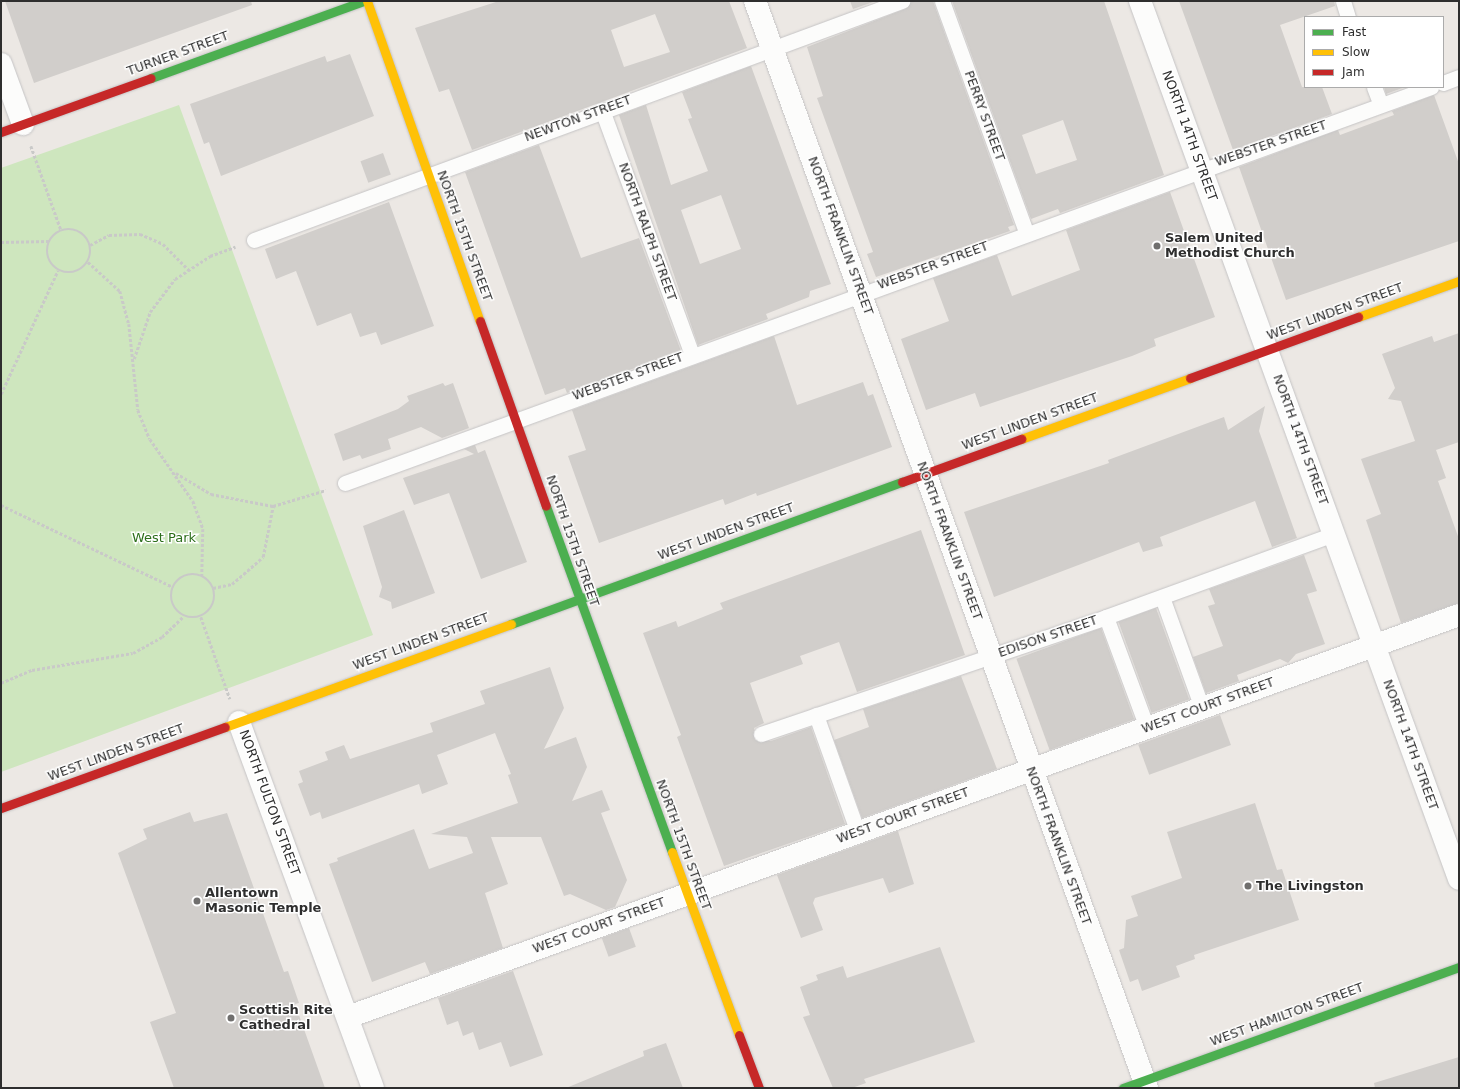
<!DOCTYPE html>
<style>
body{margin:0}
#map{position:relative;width:1460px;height:1089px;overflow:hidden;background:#ece8e4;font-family:"DejaVu Sans",sans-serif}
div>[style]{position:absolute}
.green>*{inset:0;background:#cee6be}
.building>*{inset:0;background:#d1cecb;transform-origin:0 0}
.path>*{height:2.5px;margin-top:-1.25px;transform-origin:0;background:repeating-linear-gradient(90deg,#c9c9c8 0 3px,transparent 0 5px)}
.path>.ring{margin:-1.25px;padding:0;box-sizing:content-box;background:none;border:2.5px solid #c9c9c8;border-radius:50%}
.roads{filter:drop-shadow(0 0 1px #c5c4c5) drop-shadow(0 0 1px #c5c4c5)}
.lane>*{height:15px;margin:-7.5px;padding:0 7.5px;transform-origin:7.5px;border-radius:7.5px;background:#fcfcfb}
.street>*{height:22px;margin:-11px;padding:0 11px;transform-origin:11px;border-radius:11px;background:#fcfcfb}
.fast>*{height:9px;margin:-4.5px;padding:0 4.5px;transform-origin:4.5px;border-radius:4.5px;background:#4caf50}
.slow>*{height:9px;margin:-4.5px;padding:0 4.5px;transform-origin:4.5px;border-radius:4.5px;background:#ffc107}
.jam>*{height:9px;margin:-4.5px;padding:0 4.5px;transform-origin:4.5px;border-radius:4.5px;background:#c62828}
.dots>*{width:11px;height:11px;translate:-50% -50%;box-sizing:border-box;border:2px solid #fff;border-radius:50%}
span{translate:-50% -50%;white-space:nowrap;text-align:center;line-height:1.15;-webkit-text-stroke:3px #fff;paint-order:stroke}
.street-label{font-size:13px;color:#2e2e2e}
.poi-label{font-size:13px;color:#2e2e2e;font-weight:700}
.left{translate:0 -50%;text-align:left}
.park-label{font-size:13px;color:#2c6e1b}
.frame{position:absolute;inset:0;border:2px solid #2e2e2e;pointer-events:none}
.legend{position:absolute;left:1304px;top:16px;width:140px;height:72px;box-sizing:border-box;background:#fff;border:1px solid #ababab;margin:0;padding:5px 7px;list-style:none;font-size:12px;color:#2e2e2e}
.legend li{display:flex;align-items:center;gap:8px;height:20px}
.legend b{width:20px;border:1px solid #ababab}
</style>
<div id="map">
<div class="green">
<div style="clip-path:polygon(179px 105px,373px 635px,1px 772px,1px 168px)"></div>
</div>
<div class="building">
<div style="clip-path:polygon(5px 1px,251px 1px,252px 5px,34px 83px)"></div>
<div style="clip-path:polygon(evenodd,499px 1px,729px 1px,747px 48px,472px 150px,449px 89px,439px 92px,415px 28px,499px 1px,655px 14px,670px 52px,624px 67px,611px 30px,655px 14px)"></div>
<div style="clip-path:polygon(850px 1px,876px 1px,853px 9px)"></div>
<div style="clip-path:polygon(911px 1px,933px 1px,1014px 225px,1008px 227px,1010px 231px,876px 277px,867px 254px,873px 252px,817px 98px,823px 96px,807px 47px,905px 9px)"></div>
<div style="clip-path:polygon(evenodd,952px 1px,1104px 1px,1164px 175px,1060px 213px,1058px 209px,1031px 219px,952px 1px,1063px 120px,1077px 160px,1036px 174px,1022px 135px,1063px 120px)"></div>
<div style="clip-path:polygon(1179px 1px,1334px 1px,1335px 6px,1280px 25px,1302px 87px,1322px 87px,1332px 114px,1233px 150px)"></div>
<div style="clip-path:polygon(350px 54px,374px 116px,221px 176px,209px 142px,204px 144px,190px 104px,325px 56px,327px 62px)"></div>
<div style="clip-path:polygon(evenodd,751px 66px,831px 284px,810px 291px,809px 297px,766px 314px,768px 319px,698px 345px,619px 115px,646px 105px,671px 185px,708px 171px,688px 119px,692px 118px,682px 92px,751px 66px,721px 195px,741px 249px,700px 264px,681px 210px,721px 195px)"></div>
<div style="clip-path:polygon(1384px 87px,1405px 87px,1386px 94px)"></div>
<div style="clip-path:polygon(1434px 95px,1459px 164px,1459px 241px,1286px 300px,1239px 167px,1338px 130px,1340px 135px,1394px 115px,1392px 111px)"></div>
<div style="clip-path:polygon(539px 145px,581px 258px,639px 238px,681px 351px,567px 393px,565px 388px,545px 395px,465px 172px)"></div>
<div style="left:383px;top:153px;width:23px;height:24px;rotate:70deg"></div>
<div style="clip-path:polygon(1170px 192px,1215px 317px,1154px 339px,1156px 346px,1132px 356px,980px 407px,975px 393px,926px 410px,901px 339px,949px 321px,933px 278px,997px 255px,1012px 296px,1080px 270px,1066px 230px)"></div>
<div style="clip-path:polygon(389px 202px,434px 326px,381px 345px,376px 332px,360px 337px,351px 313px,317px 326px,296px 271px,276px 279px,265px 249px)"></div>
<div style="clip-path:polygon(1459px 333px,1459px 442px,1436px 450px,1446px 478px,1438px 481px,1459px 539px,1459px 603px,1401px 623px,1366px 520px,1381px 514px,1361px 459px,1415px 441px,1401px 401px,1388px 399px,1395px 388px,1382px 354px,1432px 336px,1434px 342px)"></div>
<div style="clip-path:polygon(774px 336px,797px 405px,863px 382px,868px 396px,873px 394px,892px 447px,757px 496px,756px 493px,725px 505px,723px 499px,599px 543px,568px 456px,586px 450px,572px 410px)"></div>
<div style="clip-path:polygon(443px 383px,445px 386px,453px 383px,469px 428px,442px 438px,421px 427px,388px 439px,391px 449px,362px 459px,360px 455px,343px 461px,334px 434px,398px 409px,409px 401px,407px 396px)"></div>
<div style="clip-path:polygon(1265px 406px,1259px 431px,1297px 538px,1272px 547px,1255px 501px,1160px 537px,1163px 546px,1143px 552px,1139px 542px,994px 597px,964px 512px,1109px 463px,1108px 460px,1224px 417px,1228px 430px)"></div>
<div style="clip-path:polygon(475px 445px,478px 453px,485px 450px,527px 562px,481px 579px,449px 493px,414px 505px,403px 478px,474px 454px,464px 449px)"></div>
<div style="clip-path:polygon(404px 510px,435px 593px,392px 609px,391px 602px,379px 597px,382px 587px,363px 526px)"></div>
<div style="clip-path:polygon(921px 530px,965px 655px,857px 692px,839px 642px,800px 656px,803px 664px,750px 683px,764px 723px,754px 728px,755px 740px,771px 741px,811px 727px,845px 824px,724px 866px,677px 737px,681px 735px,643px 633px,676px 621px,678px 627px,723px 609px,720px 603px)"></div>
<div style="clip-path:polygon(1304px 555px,1317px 591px,1307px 594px,1325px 644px,1296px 654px,1288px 663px,1280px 659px,1237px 675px,1239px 681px,1206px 693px,1193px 657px,1223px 646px,1208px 606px,1215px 604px,1209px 589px)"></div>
<div style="left:1156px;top:608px;width:97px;height:40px;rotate:70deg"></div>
<div style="left:1101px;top:628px;width:97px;height:90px;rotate:70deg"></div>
<div style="clip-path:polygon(550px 667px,564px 708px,544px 749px,576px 737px,587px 767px,572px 801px,602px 790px,610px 810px,601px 813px,627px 880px,615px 907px,606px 910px,570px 894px,564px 896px,541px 837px,491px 837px,508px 884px,485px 893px,503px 948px,430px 974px,425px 962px,372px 982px,329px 864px,338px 861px,337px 858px,414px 829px,429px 869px,473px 853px,467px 837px,431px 834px,518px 803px,508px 775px,511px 774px,495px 733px,437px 755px,448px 784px,422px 794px,419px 784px,322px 819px,320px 812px,310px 816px,298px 784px,303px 782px,299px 771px,328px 760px,325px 752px,344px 745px,350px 759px,433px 732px,430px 723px,485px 704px,480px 691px)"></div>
<div style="clip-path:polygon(961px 676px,997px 769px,862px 818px,834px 740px,869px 727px,863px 709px)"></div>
<div style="left:1220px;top:715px;width:32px;height:87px;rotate:70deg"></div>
<div style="clip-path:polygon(1255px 803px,1277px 870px,1282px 869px,1299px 920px,1194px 955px,1195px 959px,1176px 966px,1180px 977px,1142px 991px,1138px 979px,1130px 982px,1119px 950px,1124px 948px,1126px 920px,1138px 916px,1131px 896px,1182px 878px,1167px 832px)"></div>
<div style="clip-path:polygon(190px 812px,194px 822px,227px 813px,284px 972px,288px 971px,299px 1003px,295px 1004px,325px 1088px,174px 1088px,150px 1022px,176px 1013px,118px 853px,147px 839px,143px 829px)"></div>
<div style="clip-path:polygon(898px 831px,914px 884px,889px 893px,883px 878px,815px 898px,813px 903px,823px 930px,801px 938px,777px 875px)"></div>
<div style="left:629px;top:928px;width:20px;height:29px;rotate:70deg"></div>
<div style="clip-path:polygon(940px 947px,975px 1042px,864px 1079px,866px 1083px,852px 1088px,833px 1088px,803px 1017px,810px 1015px,800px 987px,818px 980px,816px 975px,843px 966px,847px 978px)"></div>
<div style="clip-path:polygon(513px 971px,543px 1055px,510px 1067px,501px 1042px,479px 1050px,473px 1032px,463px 1036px,458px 1021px,447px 1025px,438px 998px)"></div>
<div style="clip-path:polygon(666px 1043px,683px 1088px,566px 1088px,644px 1056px,643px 1051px)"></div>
<div style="clip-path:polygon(1459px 1057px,1459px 1088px,1375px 1088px,1374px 1083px)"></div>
</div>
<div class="path">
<div style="left:31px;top:146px;width:89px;rotate:70.3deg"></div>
<div class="ring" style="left:47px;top:229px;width:41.5px;height:41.5px"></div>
<div style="left:1px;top:242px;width:48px;rotate:-1.2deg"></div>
<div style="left:90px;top:245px;width:21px;rotate:-28deg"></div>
<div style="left:109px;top:235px;width:31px;rotate:-2deg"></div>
<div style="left:140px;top:234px;width:25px;rotate:23deg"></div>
<div style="left:163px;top:244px;width:37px;rotate:45deg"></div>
<div style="left:88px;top:262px;width:43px;rotate:42.2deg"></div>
<div style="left:120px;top:291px;width:34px;rotate:75deg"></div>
<div style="left:129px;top:324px;width:86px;rotate:84deg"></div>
<div style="left:138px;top:410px;width:31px;rotate:68deg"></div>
<div style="left:150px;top:439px;width:75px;rotate:55.3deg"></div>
<div style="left:193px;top:501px;width:30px;rotate:70deg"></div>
<div style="left:203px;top:529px;width:47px;rotate:91.2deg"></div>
<div style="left:134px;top:359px;width:50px;rotate:-71.2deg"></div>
<div style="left:150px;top:312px;width:41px;rotate:-52.9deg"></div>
<div style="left:175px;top:279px;width:42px;rotate:-33.3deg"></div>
<div style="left:210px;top:256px;width:27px;rotate:-20deg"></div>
<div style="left:1px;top:394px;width:136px;rotate:-65.3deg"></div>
<div style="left:176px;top:473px;width:41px;rotate:31deg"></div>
<div style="left:211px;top:494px;width:63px;rotate:11deg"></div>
<div style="left:273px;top:506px;width:55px;rotate:-16.8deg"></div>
<div style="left:1px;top:505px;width:191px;rotate:25.5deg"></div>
<div class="ring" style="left:171px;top:574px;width:41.5px;height:41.5px"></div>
<div style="left:213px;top:588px;width:19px;rotate:-12deg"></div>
<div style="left:232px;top:584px;width:41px;rotate:-41.1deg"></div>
<div style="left:263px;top:557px;width:52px;rotate:-78.9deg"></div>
<div style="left:201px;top:617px;width:87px;rotate:70.5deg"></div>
<div style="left:1px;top:683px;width:34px;rotate:-23deg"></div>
<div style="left:32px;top:670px;width:102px;rotate:-9.6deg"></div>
<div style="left:133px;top:653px;width:33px;rotate:-29deg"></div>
<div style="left:162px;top:637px;width:30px;rotate:-44deg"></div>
</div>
<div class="roads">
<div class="lane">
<div style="left:942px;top:1px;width:246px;rotate:70deg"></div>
<div style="left:1343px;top:1px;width:17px;rotate:73deg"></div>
<div style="left:1443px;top:83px;width:17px;rotate:-21deg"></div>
<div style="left:1374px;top:87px;width:19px;rotate:69deg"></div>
<div style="left:602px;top:110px;width:260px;rotate:69.8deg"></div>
<div style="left:254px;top:240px;width:691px;rotate:-20.25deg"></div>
<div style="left:345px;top:483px;width:1156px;rotate:-20.03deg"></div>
<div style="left:1162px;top:597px;width:118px;rotate:70.2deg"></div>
<div style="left:1106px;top:617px;width:118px;rotate:69.7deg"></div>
<div style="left:816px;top:715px;width:125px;rotate:70.4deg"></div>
<div style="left:761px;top:734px;width:364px;rotate:-18.7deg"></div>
<div style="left:1106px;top:617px;width:243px;rotate:-20deg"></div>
</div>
<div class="street">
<div style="left:755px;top:1px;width:1156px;rotate:70.17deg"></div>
<div style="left:1140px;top:1px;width:934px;rotate:70.03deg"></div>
<div style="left:1px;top:64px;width:64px;rotate:69.9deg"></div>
<div style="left:239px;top:722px;width:390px;rotate:69.9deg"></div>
<div style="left:348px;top:1017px;width:1181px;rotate:-19.89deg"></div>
</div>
<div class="fast">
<div style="left:151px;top:78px;width:226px;rotate:-19.9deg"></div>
<div style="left:546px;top:506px;width:368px;rotate:70deg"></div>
<div style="left:511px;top:624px;width:416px;rotate:-20deg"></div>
<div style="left:1123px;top:1088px;width:357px;rotate:-19.8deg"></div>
</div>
<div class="slow">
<div style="left:367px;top:1px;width:339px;rotate:70.6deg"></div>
<div style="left:1358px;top:317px;width:107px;rotate:-19.6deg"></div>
<div style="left:1021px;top:439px;width:180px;rotate:-19.8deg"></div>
<div style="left:225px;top:727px;width:304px;rotate:-19.8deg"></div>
<div style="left:672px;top:852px;width:195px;rotate:69.9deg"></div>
</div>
<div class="jam">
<div style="left:1px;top:132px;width:159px;rotate:-19.8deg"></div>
<div style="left:480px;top:321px;width:196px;rotate:70.4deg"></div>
<div style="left:1190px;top:378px;width:179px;rotate:-20deg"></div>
<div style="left:902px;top:482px;width:127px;rotate:-19.9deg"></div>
<div style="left:1px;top:808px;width:238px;rotate:-19.9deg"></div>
<div style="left:739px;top:1035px;width:57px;rotate:69.3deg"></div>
</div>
</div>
<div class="dots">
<div style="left:1157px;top:246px;background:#706f6e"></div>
<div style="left:1248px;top:886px;background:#706f6e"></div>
<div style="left:197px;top:901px;background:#706f6e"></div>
<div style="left:231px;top:1018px;background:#706f6e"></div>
</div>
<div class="street-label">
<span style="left:178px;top:54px;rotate:-20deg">TURNER STREET</span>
<span style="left:984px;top:116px;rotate:70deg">PERRY STREET</span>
<span style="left:578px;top:119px;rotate:-20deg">NEWTON STREET</span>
<span style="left:1189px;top:136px;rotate:70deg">NORTH 14TH STREET</span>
<span style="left:1271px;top:144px;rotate:-19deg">WEBSTER STREET</span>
<span style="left:647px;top:232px;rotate:70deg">NORTH RALPH STREET</span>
<span style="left:464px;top:236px;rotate:70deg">NORTH 15TH STREET</span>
<span style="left:840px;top:236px;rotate:70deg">NORTH FRANKLIN STREET</span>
<span style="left:933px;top:266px;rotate:-20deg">WEBSTER STREET</span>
<span style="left:1335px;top:312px;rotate:-20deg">WEST LINDEN STREET</span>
<span style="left:628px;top:377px;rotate:-20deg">WEBSTER STREET</span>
<span style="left:1030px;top:422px;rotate:-20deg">WEST LINDEN STREET</span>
<span style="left:1300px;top:440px;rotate:70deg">NORTH 14TH STREET</span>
<span style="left:726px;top:532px;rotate:-20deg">WEST LINDEN STREET</span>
<span style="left:572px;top:541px;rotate:71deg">NORTH 15TH STREET</span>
<span style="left:949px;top:541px;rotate:70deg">NORTH FRANKLIN STREET</span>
<span style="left:1048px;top:637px;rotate:-19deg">EDISON STREET</span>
<span style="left:421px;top:642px;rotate:-20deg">WEST LINDEN STREET</span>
<span style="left:1208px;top:706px;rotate:-20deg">WEST COURT STREET</span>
<span style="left:1410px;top:745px;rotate:70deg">NORTH 14TH STREET</span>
<span style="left:116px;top:753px;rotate:-20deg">WEST LINDEN STREET</span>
<span style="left:269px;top:803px;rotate:70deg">NORTH FULTON STREET</span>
<span style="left:903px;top:816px;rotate:-20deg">WEST COURT STREET</span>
<span style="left:683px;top:845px;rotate:70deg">NORTH 15TH STREET</span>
<span style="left:1058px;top:846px;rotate:70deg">NORTH FRANKLIN STREET</span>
<span style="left:599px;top:926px;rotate:-20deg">WEST COURT STREET</span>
<span style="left:1287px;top:1015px;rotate:-20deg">WEST HAMILTON STREET</span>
</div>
<div class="poi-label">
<span class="left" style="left:1165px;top:246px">Salem United<br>Methodist Church</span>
<span class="left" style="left:1256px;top:886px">The Livingston</span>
<span class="left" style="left:205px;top:901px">Allentown<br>Masonic Temple</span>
<span class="left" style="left:239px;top:1018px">Scottish Rite<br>Cathedral</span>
</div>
<div class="park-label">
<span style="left:164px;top:538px">West Park</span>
</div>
<div class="frame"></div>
<ul class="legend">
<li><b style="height:5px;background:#4caf50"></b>Fast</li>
<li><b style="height:5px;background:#ffc107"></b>Slow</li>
<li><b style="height:5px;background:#c62828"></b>Jam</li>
</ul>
</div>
